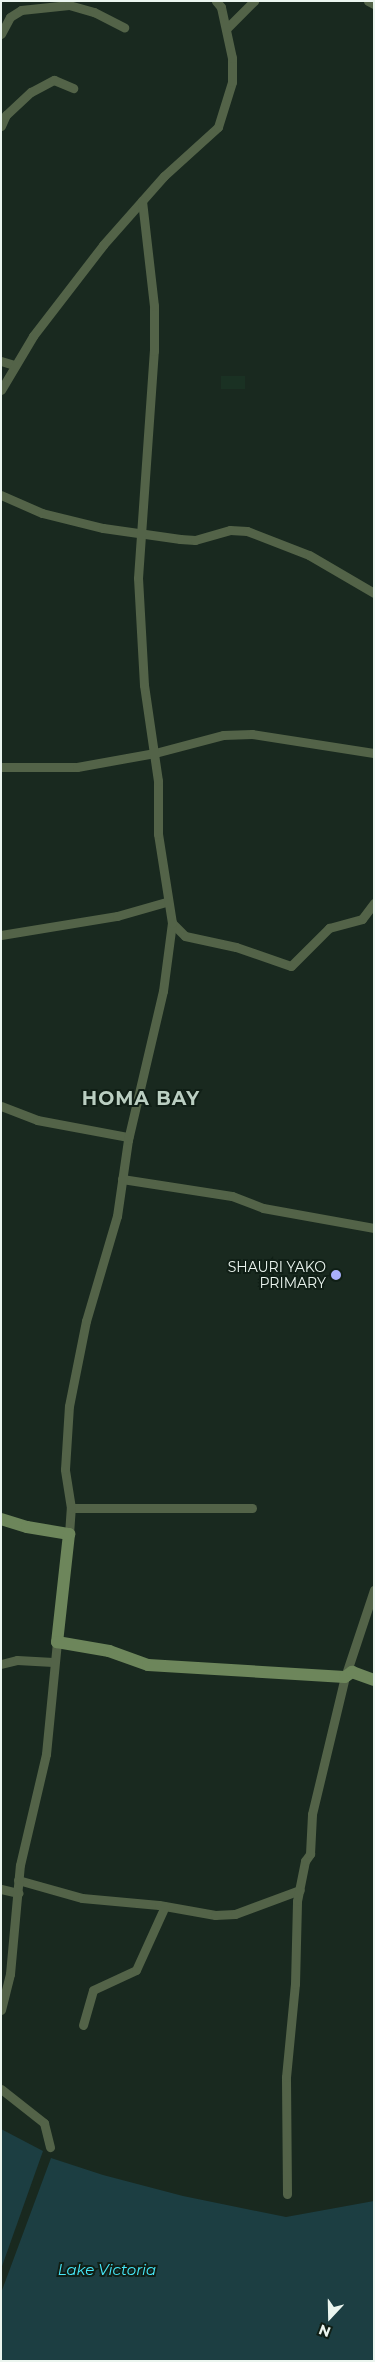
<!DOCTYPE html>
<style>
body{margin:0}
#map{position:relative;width:375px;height:2362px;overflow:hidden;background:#19291f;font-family:Montserrat,sans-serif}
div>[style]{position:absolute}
.built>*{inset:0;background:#1a3123;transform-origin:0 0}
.water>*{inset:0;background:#1c3e42}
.street>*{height:9px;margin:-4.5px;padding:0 4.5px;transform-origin:4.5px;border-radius:4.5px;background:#536348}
.secondary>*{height:12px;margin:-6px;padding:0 6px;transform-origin:6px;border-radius:6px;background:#6d865b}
.dots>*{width:14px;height:14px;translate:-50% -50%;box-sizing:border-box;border:2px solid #101f16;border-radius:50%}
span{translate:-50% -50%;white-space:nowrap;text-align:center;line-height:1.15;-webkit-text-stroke:4px #101f16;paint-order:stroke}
.poi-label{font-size:14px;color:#ebf5ef}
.right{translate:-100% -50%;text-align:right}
.water-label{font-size:15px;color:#47e9fb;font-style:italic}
.district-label{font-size:19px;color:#bbcfc2;font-weight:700;letter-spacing:1px}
.frame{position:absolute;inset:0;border:2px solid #ebf5ef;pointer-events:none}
.north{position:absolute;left:305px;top:2292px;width:50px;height:50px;-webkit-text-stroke:4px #101f16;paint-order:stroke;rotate:201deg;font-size:14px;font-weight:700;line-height:20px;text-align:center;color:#ebf5ef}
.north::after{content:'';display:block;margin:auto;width:18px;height:22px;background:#ebf5ef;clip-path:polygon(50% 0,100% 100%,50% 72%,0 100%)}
</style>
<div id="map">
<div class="built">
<div style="left:221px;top:376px;width:24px;height:13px"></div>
</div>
<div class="water">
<div style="clip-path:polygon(1px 2129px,43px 2151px,1px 2269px)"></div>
<div style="clip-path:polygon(51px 2158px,103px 2175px,183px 2196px,286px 2217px,374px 2201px,374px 2361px,1px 2361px,1px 2293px)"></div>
</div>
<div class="street">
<div style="left:368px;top:1px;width:7px;rotate:27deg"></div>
<div style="left:226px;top:29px;width:40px;rotate:-45deg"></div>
<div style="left:1px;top:34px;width:19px;rotate:-62deg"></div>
<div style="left:10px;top:17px;width:13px;rotate:-32deg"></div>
<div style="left:21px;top:10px;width:48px;rotate:-5.9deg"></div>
<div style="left:69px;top:5px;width:26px;rotate:16deg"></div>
<div style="left:94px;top:12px;width:34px;rotate:27deg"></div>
<div style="left:1px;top:126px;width:12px;rotate:-66deg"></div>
<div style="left:6px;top:115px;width:34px;rotate:-43deg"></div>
<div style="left:31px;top:92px;width:26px;rotate:-28deg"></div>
<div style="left:54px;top:80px;width:21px;rotate:23deg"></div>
<div style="left:1px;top:361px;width:14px;rotate:17deg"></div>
<div style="left:1px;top:390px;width:63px;rotate:-59.3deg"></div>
<div style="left:33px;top:336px;width:115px;rotate:-52.4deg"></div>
<div style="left:103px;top:245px;width:92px;rotate:-48.5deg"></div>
<div style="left:164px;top:176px;width:73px;rotate:-42.2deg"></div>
<div style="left:218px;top:127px;width:47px;rotate:-72.7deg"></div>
<div style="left:232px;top:82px;width:24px;rotate:-90deg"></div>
<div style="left:232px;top:58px;width:52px;rotate:-102.2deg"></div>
<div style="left:221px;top:7px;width:8px;rotate:-130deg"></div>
<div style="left:1px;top:495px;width:45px;rotate:23.7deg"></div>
<div style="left:42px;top:513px;width:63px;rotate:13.8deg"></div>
<div style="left:103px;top:528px;width:78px;rotate:8.1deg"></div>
<div style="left:180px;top:539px;width:15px;rotate:4deg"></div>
<div style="left:195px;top:540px;width:36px;rotate:-16deg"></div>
<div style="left:230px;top:530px;width:17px;rotate:3deg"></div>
<div style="left:247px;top:531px;width:66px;rotate:21.2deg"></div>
<div style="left:309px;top:555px;width:75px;rotate:30.3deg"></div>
<div style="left:1px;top:767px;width:76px"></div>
<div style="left:77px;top:767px;width:79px;rotate:-10.2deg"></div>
<div style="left:155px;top:753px;width:70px;rotate:-14.8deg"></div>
<div style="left:223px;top:735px;width:29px;rotate:-2deg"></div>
<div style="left:252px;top:734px;width:123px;rotate:8.9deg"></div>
<div style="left:172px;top:923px;width:18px;rotate:45deg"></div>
<div style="left:185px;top:936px;width:52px;rotate:12.2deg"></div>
<div style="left:236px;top:947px;width:58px;rotate:19.1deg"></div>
<div style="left:291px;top:966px;width:54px;rotate:-45deg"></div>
<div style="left:329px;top:928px;width:34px;rotate:-15deg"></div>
<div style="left:362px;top:919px;width:20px;rotate:-53deg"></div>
<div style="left:1px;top:935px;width:118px;rotate:-9.3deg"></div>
<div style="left:117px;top:916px;width:51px;rotate:-15.9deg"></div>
<div style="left:1px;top:1106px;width:39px;rotate:21deg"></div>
<div style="left:37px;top:1120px;width:93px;rotate:10.6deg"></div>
<div style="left:128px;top:1137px;width:3px;rotate:90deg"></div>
<div style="left:122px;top:1179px;width:111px;rotate:8.8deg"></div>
<div style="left:232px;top:1196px;width:33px;rotate:21deg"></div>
<div style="left:263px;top:1208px;width:113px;rotate:10.2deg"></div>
<div style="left:71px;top:1508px;width:181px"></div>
<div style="left:69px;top:1534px;width:26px;rotate:-86deg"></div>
<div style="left:71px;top:1508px;width:39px;rotate:-99deg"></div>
<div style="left:65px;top:1469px;width:63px;rotate:-86.4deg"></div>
<div style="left:69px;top:1406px;width:87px;rotate:-78.7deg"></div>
<div style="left:86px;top:1321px;width:109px;rotate:-73.6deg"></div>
<div style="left:117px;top:1216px;width:77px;rotate:-81.8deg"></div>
<div style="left:128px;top:1140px;width:153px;rotate:-76.8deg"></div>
<div style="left:163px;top:991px;width:69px;rotate:-82.5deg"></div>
<div style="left:172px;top:923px;width:90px;rotate:-98.9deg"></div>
<div style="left:158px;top:834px;width:53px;rotate:-90deg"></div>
<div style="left:158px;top:781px;width:97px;rotate:-98.3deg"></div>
<div style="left:144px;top:685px;width:107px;rotate:-93.2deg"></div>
<div style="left:138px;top:578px;width:228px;rotate:-86deg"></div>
<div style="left:154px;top:351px;width:45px;rotate:-90deg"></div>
<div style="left:154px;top:306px;width:106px;rotate:-96.5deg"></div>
<div style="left:1px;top:1664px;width:16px;rotate:-14deg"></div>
<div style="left:17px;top:1660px;width:36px;rotate:3deg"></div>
<div style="left:18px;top:1880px;width:66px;rotate:15.7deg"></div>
<div style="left:82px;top:1898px;width:77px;rotate:5.2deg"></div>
<div style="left:159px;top:1905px;width:57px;rotate:10.1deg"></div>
<div style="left:215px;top:1915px;width:20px;rotate:-3deg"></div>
<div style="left:235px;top:1914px;width:69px;rotate:-20.3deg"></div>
<div style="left:1px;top:1889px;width:18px;rotate:13deg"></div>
<div style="left:1px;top:2010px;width:37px;rotate:-76deg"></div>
<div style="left:10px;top:1974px;width:109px;rotate:-84.8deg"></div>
<div style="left:20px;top:1865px;width:114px;rotate:-76.8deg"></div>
<div style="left:46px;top:1754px;width:113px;rotate:-84.4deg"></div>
<div style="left:83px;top:2025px;width:36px;rotate:-74deg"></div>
<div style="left:93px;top:1990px;width:47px;rotate:-24.9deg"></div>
<div style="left:136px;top:1970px;width:70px;rotate:-65.6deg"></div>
<div style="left:1px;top:2089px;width:55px;rotate:38.3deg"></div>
<div style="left:44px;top:2123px;width:25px;rotate:76deg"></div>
<div style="left:287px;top:2194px;width:117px;rotate:-90.5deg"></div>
<div style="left:286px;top:2077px;width:93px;rotate:-84.5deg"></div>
<div style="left:295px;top:1984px;width:83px;rotate:-88.6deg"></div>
<div style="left:297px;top:1901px;width:41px;rotate:-78.7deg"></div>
<div style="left:305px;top:1861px;width:9px;rotate:-54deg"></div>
<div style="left:310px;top:1854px;width:40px;rotate:-87.1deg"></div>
<div style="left:312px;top:1814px;width:141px;rotate:-76.5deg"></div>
<div style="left:345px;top:1677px;width:92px;rotate:-71.6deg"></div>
</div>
<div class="secondary">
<div style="left:1px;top:1519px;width:27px;rotate:17deg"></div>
<div style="left:27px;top:1527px;width:43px;rotate:9.5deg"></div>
<div style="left:69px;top:1534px;width:109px;rotate:96.3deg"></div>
<div style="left:57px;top:1642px;width:53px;rotate:9.8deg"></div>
<div style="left:109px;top:1651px;width:41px;rotate:19.7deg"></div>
<div style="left:148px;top:1665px;width:197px;rotate:3.5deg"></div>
<div style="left:345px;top:1677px;width:9px;rotate:-36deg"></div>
<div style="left:352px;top:1672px;width:23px;rotate:20deg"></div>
</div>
<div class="dots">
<div style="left:336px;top:1275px;background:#a9b0fc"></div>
</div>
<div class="poi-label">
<span class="right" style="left:326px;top:1275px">SHAURI YAKO<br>PRIMARY</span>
</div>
<div class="water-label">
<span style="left:107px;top:2270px">Lake Victoria</span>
</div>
<div class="district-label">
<span style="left:141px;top:1099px">HOMA BAY</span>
</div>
<div class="frame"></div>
<div class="north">N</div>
</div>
